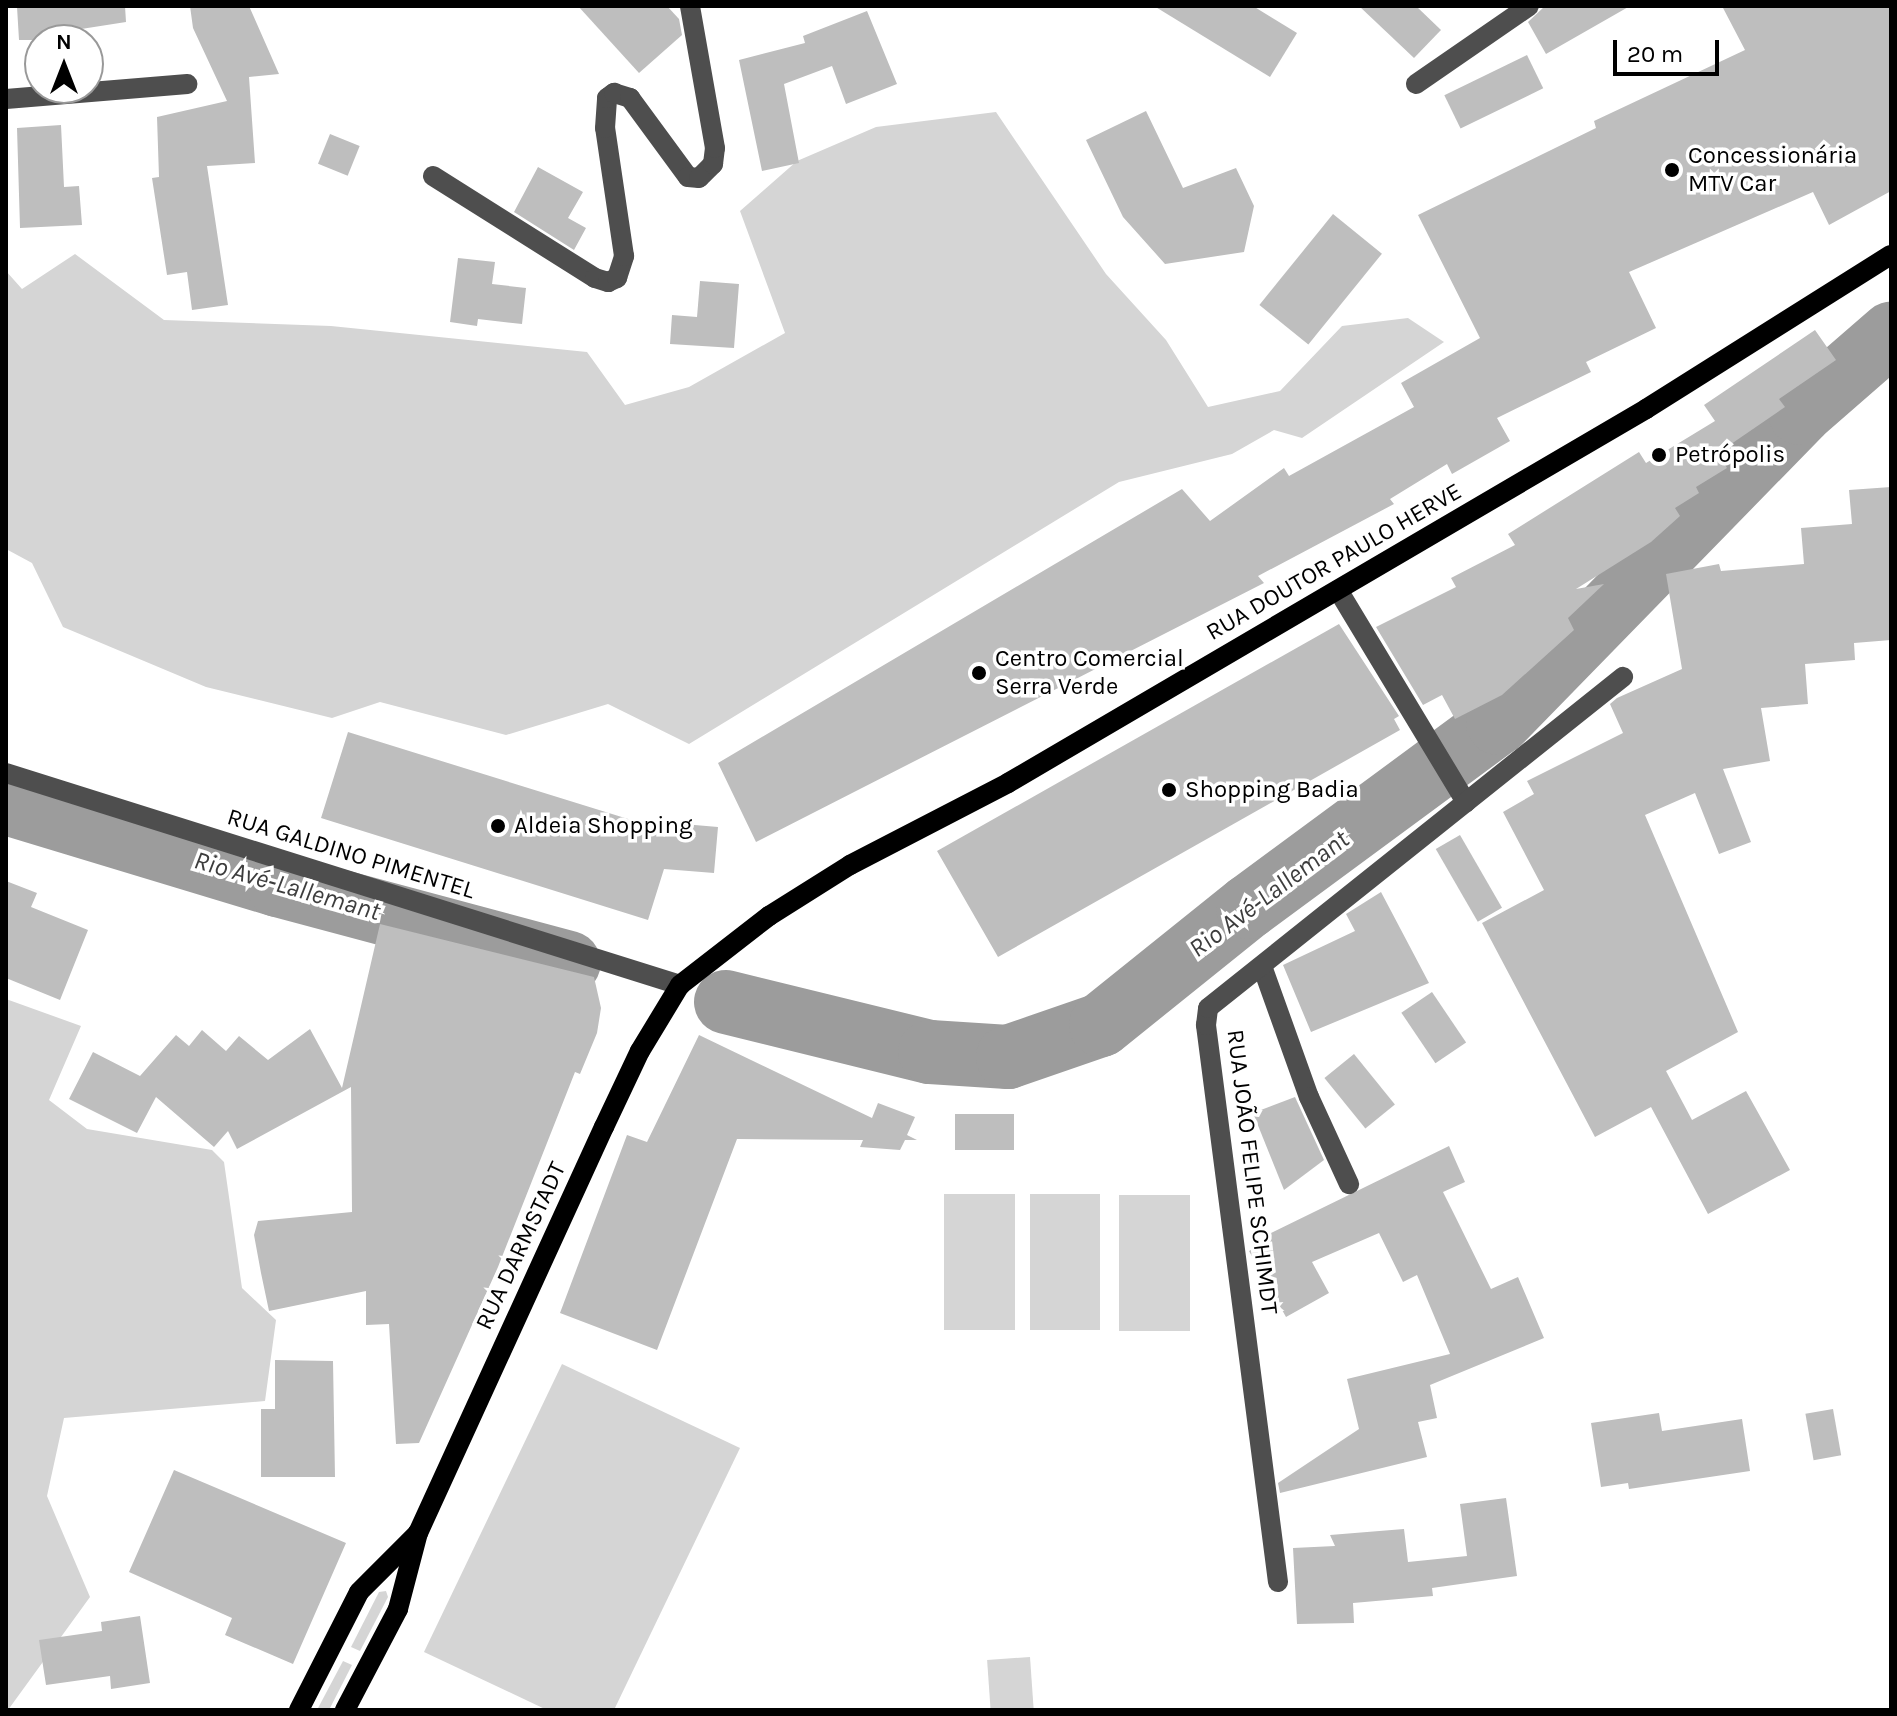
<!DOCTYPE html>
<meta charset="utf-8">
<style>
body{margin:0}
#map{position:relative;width:1897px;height:1716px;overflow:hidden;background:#fff;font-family:Karla,sans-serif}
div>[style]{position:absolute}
.green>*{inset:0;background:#d5d5d5;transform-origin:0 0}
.river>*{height:64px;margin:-32px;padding:0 32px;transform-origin:32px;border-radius:32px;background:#9c9c9c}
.building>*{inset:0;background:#bebebe;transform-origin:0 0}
.minor>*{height:20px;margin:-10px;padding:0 10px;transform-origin:10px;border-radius:10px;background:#4e4e4e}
.major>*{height:20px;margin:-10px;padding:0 10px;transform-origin:10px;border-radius:10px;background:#000}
.dots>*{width:22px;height:22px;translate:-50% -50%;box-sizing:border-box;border:4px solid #fff;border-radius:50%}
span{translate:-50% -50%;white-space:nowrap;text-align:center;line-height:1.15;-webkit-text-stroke:7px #fff;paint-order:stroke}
.poi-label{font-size:24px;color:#000}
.left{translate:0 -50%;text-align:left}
.street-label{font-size:24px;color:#000}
.water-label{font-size:26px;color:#3d3d3d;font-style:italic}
.frame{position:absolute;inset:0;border:8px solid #000;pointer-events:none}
.north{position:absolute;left:24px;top:24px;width:80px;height:80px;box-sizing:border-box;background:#fff;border:2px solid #999;border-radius:50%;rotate:0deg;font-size:22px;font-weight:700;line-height:32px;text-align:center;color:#000}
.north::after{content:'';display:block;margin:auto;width:28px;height:36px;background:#000;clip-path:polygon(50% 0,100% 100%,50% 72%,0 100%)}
.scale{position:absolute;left:1613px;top:40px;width:106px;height:36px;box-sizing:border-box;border:4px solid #000;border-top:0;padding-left:10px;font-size:24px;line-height:28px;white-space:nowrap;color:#000;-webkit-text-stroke:6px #fff;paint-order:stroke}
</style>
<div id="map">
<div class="green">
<div style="clip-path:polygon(996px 112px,1106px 274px,1166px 340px,1208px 407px,1280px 391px,1342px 326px,1408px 318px,1444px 342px,1302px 438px,1274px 430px,1232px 454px,1119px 482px,689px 744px,608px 704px,506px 735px,380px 702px,332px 718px,206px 687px,63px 627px,32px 563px,6px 549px,6px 271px,22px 289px,75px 254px,164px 320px,331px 326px,587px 352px,625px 405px,689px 387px,785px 333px,740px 211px,797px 161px,876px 127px)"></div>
<div style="clip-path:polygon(6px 999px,81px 1026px,49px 1100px,87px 1129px,212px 1150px,224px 1162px,242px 1288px,276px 1320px,265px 1401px,64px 1418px,47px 1496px,90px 1597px,8px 1710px)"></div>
<div style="left:944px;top:1194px;width:71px;height:136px"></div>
<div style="left:1030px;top:1194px;width:70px;height:136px"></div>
<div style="left:1119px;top:1195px;width:71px;height:136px"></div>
<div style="clip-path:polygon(562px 1364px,740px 1448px,614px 1710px,547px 1710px,424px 1652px)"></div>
<div style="clip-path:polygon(386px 1591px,388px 1597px,360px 1651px,351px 1647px,379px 1592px)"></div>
<div style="left:1030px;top:1657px;width:53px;height:43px;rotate:86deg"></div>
<div style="clip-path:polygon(343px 1661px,352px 1665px,329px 1710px,317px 1710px)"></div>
</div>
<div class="river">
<div style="left:6px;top:803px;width:284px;rotate:16.8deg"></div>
<div style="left:278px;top:885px;width:301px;rotate:15deg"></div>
<div style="left:726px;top:1002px;width:210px;rotate:13.8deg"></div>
<div style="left:930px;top:1052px;width:78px;rotate:3.7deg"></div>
<div style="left:1008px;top:1057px;width:98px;rotate:-19deg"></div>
<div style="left:1101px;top:1025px;width:189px;rotate:-38.8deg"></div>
<div style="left:1248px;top:907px;width:310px;rotate:-36.4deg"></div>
<div style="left:1498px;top:723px;width:433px;rotate:-45.7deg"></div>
<div style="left:1800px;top:413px;width:121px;rotate:-41deg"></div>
</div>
<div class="building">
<div style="clip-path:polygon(125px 6px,126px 22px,62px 32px,63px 40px,19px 40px,17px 7px)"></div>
<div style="clip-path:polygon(190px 6px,249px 6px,279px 74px,249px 77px,255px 163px,207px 166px,228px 305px,192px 310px,187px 272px,167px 275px,152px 178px,159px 177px,157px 117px,227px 101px,193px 28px)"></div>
<div style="clip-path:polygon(578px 6px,667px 6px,679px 19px,682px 35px,639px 73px)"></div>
<div style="clip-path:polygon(1154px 6px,1253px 6px,1297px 33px,1270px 77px)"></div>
<div style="clip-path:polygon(1359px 6px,1416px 6px,1441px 30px,1414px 58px)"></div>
<div style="clip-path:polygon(1545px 6px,1630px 6px,1546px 54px,1528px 22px)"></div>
<div style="clip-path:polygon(1722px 6px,1891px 6px,1891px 191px,1829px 225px,1813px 192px,1629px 272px,1656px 328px,1586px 362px,1591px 372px,1497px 418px,1510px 441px,1452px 474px,1447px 464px,1390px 499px,1394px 504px,1258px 576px,1264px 583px,756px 842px,718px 763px,1182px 489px,1210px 521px,1284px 468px,1289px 476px,1414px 407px,1401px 383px,1480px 338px,1418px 215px,1596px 128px,1594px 121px,1745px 50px)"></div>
<div style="clip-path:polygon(867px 11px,897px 84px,846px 104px,832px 66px,784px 84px,799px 163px,762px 171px,739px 60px,805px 43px,803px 36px)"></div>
<div style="left:1527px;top:55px;width:37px;height:92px;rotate:64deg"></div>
<div style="clip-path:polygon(1146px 111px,1183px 188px,1236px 168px,1254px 206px,1244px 252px,1165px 264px,1123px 217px,1086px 140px)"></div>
<div style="clip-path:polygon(61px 125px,64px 187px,79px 186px,82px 225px,20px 228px,17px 128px)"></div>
<div style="left:330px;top:134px;width:32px;height:32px;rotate:22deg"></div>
<div style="clip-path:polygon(538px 167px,583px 192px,568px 218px,586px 228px,574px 250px,514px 212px)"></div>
<div style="left:1333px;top:214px;width:63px;height:117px;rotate:39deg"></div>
<div style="clip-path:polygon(458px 258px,495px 262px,492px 284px,526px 288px,522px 324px,478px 319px,477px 326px,450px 322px)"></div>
<div style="clip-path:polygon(700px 281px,739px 284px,734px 348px,670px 344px,672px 315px,697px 317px)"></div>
<div style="clip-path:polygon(1815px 330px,1836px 360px,1779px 399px,1785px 407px,1718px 453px,1727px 468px,1696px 487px,1699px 493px,1675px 508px,1680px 516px,1651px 542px,1576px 589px,1604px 584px,1568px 618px,1574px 630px,1502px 695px,1455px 719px,1442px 695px,1423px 705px,1376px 627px,1456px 587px,1451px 578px,1515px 545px,1508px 534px,1639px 452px,1646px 463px,1715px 421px,1704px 405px)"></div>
<div style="clip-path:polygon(1891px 487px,1891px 640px,1854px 643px,1855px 660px,1805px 664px,1808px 704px,1761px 708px,1770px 761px,1723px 769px,1751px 842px,1719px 854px,1695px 793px,1645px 815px,1738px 1032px,1666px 1071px,1692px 1120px,1746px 1091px,1790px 1170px,1708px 1214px,1651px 1107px,1595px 1137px,1482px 923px,1544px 890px,1503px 812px,1534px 794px,1527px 781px,1623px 733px,1610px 704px,1617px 698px,1682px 669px,1666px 574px,1719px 564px,1721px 571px,1804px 564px,1801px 528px,1852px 524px,1849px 490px)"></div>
<div style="clip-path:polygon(1339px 624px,1399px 716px,1394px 719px,1400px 730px,998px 957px,937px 851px)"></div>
<div style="clip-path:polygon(348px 732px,683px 836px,683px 824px,718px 827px,714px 873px,664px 869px,648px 920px,321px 818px)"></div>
<div style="left:1460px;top:835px;width:84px;height:28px;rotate:60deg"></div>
<div style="clip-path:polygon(6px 881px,37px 893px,31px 907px,88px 930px,60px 1000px,6px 978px)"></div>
<div style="clip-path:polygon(1381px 892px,1429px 983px,1311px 1032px,1283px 965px,1355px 931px,1346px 914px)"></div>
<div style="clip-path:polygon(380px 924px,594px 977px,601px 1008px,597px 1033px,580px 1074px,575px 1072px,498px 1267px,419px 1443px,396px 1444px,389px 1324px,366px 1325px,366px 1291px,269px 1311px,261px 1273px,254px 1235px,258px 1221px,352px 1212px,351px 1087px,237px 1149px,228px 1131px,214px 1147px,156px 1097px,137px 1133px,69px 1099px,93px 1052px,140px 1076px,176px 1035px,189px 1046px,202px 1030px,226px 1051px,239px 1036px,268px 1060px,310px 1029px,342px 1088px)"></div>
<div style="left:1432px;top:992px;width:61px;height:37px;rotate:56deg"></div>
<div style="clip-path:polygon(699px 1035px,872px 1118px,878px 1103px,915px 1117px,907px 1135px,917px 1140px,905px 1140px,900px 1150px,860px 1147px,863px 1140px,737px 1139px,657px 1350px,560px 1313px,627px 1135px,647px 1142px)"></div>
<div style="left:1354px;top:1054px;width:65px;height:38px;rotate:51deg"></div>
<div style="clip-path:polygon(1295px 1097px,1324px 1160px,1284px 1190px,1253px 1113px)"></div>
<div style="left:1014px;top:1114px;width:36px;height:59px;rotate:90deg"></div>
<div style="clip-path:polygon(1449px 1146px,1465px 1182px,1443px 1192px,1456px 1218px,1491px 1289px,1518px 1277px,1544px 1338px,1430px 1385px,1437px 1418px,1418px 1422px,1427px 1457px,1280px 1493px,1278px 1483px,1359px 1429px,1347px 1379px,1450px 1354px,1417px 1275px,1403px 1282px,1379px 1233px,1312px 1262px,1329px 1293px,1286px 1317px,1249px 1251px,1266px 1242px,1263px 1237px)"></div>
<div style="clip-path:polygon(275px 1360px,333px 1361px,335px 1477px,261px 1477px,261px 1409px,275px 1409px)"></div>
<div style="left:1833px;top:1409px;width:47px;height:28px;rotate:80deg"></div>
<div style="clip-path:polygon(1659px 1413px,1662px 1431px,1742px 1419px,1750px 1471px,1629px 1489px,1628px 1483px,1601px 1487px,1591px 1423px)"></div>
<div style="clip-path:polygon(174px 1470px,346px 1543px,293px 1664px,225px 1635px,232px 1618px,129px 1572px)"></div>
<div style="clip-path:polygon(1506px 1498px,1517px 1576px,1432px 1588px,1433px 1596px,1353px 1603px,1354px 1623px,1297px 1624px,1293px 1548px,1335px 1546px,1330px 1535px,1404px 1529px,1408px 1562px,1467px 1556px,1460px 1504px)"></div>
<div style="clip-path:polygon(140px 1616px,150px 1683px,111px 1689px,110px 1676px,46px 1685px,39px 1640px,102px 1631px,101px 1622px)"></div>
</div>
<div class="minor">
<div style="left:1416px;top:84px;width:137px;rotate:-34.6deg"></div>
<div style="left:6px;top:99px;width:182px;rotate:-4.7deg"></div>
<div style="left:433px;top:176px;width:191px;rotate:32.2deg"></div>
<div style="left:595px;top:278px;width:14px;rotate:17deg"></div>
<div style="left:608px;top:282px;width:10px;rotate:-24deg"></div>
<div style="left:617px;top:278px;width:23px;rotate:-72deg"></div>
<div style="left:624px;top:256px;width:129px;rotate:-98.4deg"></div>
<div style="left:605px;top:128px;width:30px;rotate:-86deg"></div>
<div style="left:607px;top:98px;width:9px;rotate:-36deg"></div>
<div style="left:614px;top:93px;width:17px;rotate:17deg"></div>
<div style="left:630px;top:98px;width:98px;rotate:53.7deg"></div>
<div style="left:688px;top:177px;width:11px;rotate:5deg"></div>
<div style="left:699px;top:178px;width:20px;rotate:-45deg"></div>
<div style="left:713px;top:164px;width:16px;rotate:-83deg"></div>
<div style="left:715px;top:148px;width:144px;rotate:-100deg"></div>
<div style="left:1338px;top:590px;width:248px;rotate:58.9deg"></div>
<div style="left:6px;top:773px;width:707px;rotate:17.46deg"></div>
<div style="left:1262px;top:966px;width:139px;rotate:70.3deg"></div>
<div style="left:1309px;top:1097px;width:96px;rotate:65.3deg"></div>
<div style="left:1278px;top:1582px;width:562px;rotate:-97.37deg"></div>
<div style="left:1206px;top:1025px;width:17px;rotate:-83deg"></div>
<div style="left:1208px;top:1008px;width:531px;rotate:-38.58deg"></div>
</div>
<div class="major">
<div style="left:299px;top:1710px;width:132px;rotate:-63deg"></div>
<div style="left:359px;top:1592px;width:83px;rotate:-45deg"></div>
<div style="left:345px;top:1710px;width:114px;rotate:-62.3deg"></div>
<div style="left:398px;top:1609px;width:79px;rotate:-75.3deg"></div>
<div style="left:418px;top:1533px;width:447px;rotate:-65.4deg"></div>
<div style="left:604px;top:1127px;width:84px;rotate:-64.7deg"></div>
<div style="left:640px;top:1051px;width:77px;rotate:-58.8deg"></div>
<div style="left:680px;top:985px;width:113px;rotate:-37.8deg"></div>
<div style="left:769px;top:916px;width:96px;rotate:-32.2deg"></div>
<div style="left:850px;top:865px;width:178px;rotate:-27.4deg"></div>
<div style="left:1008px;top:783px;width:740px;rotate:-30.38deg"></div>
<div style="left:1646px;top:409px;width:289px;rotate:-32.2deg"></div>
</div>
<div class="dots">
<div style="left:1672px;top:170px;background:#000"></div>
<div style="left:1659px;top:455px;background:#000"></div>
<div style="left:979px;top:673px;background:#000"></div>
<div style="left:1169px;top:790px;background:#000"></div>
<div style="left:498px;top:826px;background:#000"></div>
</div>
<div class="poi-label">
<span class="left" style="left:1688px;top:170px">Concessionária<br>MTV Car</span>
<span class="left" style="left:1675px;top:455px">Petrópolis</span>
<span class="left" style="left:995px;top:673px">Centro Comercial<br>Serra Verde</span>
<span class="left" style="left:1185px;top:790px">Shopping Badia</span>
<span class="left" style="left:514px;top:826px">Aldeia Shopping</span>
</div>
<div class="street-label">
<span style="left:1334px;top:562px;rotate:-30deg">RUA DOUTOR PAULO HERVE</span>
<span style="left:351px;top:854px;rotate:17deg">RUA GALDINO PIMENTEL</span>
<span style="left:1252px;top:1172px;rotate:83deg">RUA JOÃO FELIPE SCHIMDT</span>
<span style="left:521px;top:1246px;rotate:-65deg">RUA DARMSTADT</span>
</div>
<div class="water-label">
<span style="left:287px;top:886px;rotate:16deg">Rio Avé‐Lallemant</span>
<span style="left:1269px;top:894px;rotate:-37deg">Rio Avé‐Lallemant</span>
</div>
<div class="frame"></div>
<div class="north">N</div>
<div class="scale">20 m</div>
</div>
